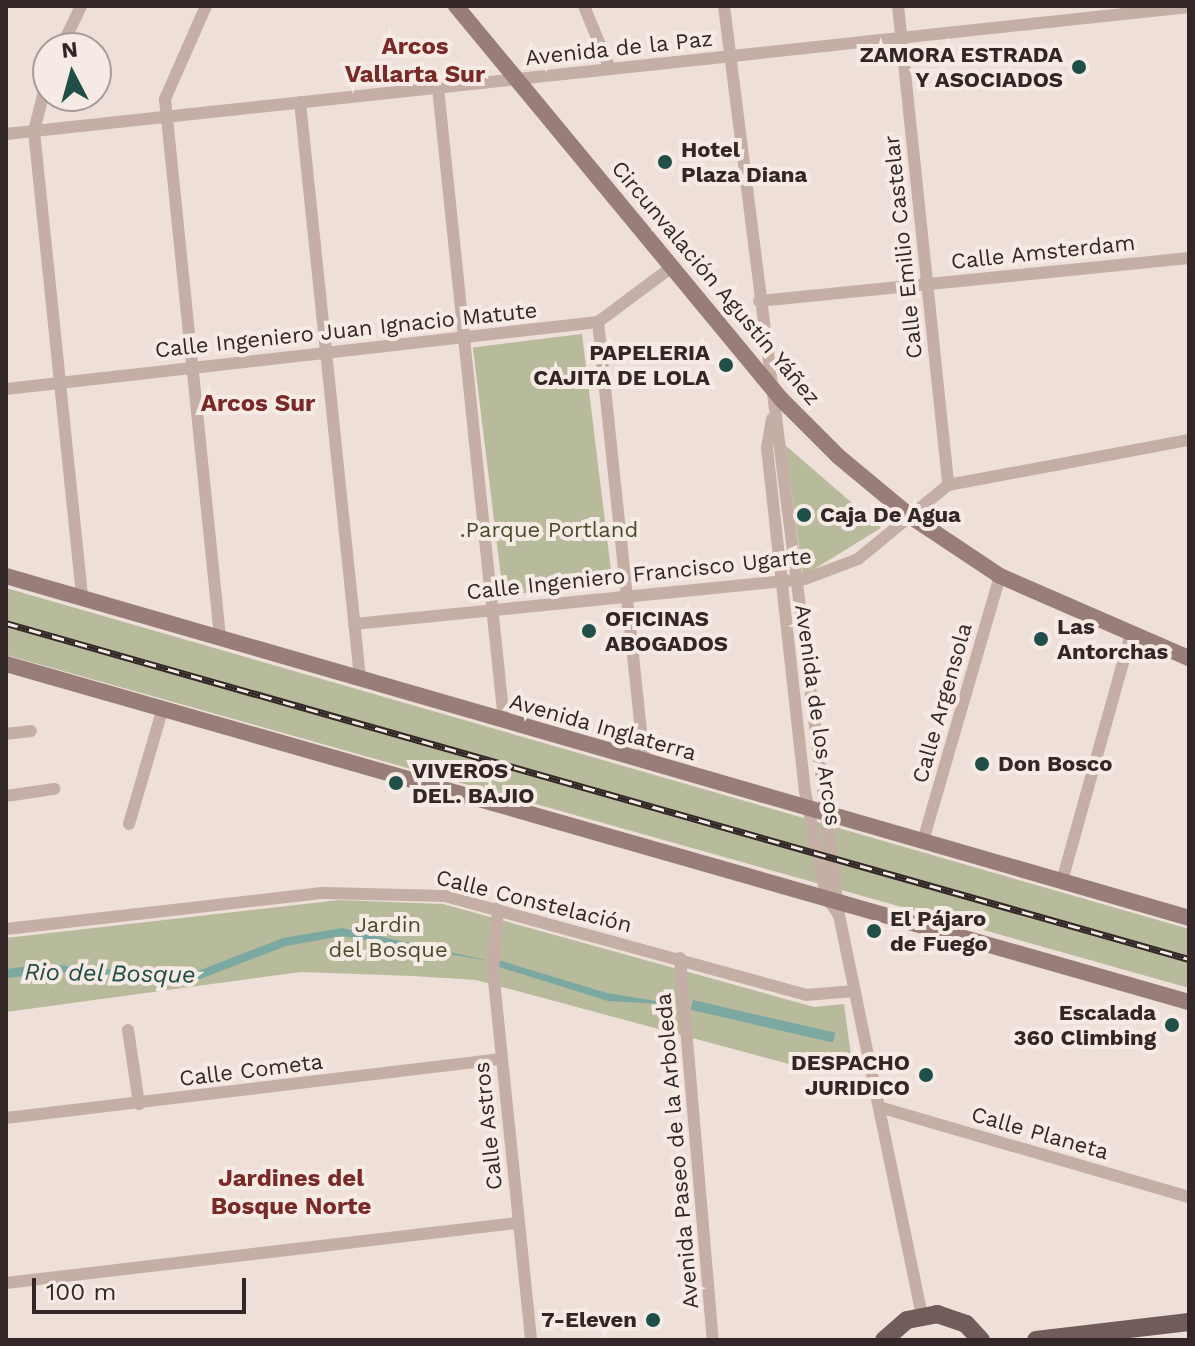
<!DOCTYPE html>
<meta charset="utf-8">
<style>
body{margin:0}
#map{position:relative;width:1195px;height:1346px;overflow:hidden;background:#eee0d9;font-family:"Work Sans",sans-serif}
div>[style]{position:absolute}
.green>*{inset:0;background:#b7bb9b;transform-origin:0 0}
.water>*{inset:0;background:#7ba8a0;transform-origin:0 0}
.street>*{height:12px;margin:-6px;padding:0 6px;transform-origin:6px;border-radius:6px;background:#c4aea6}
.secondary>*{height:16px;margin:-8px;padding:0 8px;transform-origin:8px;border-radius:8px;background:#987d78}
.primary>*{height:18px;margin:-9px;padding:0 9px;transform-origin:9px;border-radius:9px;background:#725c59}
.rail>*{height:7px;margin-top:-3.5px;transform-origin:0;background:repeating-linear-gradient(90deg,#f6eae4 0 12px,#322726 0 24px);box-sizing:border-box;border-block:2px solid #322726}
.dots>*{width:22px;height:22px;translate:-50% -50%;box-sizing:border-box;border:4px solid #f6eae4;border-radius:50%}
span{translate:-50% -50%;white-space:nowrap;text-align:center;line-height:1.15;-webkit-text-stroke:8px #f6eae4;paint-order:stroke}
.street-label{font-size:22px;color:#322726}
.poi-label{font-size:22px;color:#322726;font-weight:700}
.right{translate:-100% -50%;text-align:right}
.left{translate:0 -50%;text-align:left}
.park-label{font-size:22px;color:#484d2d}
.neighbourhood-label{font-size:24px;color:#782a28;font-weight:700}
.water-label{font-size:24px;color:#204e48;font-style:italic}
.frame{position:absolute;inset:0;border:8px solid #322726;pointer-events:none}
.north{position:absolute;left:32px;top:32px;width:80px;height:80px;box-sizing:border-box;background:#f6eae4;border:2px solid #a89c98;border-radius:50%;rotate:354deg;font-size:22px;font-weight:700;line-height:32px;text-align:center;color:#322726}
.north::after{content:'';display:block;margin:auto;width:28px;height:36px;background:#204e48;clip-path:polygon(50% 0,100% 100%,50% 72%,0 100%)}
.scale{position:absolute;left:32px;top:1278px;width:214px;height:36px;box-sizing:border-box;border:4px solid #322726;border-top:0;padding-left:10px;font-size:24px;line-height:28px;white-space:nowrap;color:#322726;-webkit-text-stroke:6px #f6eae4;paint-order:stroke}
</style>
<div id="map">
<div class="green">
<div style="left:582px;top:334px;width:250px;height:110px;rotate:83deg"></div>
<div style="clip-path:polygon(785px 445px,881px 528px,803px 576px)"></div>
<div style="clip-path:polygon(6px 588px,1189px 929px,1189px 988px,6px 655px)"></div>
<div style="clip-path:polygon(339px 900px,443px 904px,814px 1007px,844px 1004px,853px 1070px,811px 1070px,476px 980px,413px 976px,301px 972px,6px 1012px,6px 938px)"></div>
</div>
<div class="water">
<div style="clip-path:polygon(342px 928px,490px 961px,342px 936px,286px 946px,187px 984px,62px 972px,6px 978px,6px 969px,45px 964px,185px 976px,283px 938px)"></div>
<div style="clip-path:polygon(495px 959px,607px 993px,681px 1005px,608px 1001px,496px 966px)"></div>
<div style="left:693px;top:1000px;width:146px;height:10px;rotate:13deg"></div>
</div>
<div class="street">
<div style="left:206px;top:6px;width:102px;rotate:113.8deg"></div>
<div style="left:165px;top:99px;width:541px;rotate:84.16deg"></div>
<div style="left:584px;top:6px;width:68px;rotate:67.6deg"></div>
<div style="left:724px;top:6px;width:916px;rotate:82.79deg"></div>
<div style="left:898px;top:6px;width:482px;rotate:84deg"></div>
<div style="left:61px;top:48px;width:47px;rotate:-64.5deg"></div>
<div style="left:48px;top:76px;width:57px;rotate:104.3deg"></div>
<div style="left:34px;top:131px;width:467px;rotate:84.1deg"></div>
<div style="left:438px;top:88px;width:636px;rotate:84.05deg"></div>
<div style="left:300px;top:102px;width:579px;rotate:84.05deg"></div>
<div style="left:6px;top:134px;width:1190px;rotate:-6.13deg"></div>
<div style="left:759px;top:301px;width:432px;rotate:-5.7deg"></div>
<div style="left:598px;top:322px;width:442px;rotate:84deg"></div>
<div style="left:6px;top:389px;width:596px;rotate:-6.46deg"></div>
<div style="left:598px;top:322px;width:94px;rotate:-36.7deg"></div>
<div style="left:772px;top:419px;width:29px;rotate:100deg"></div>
<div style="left:767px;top:448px;width:345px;rotate:83.7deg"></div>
<div style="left:805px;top:791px;width:107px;rotate:78.7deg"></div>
<div style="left:826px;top:896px;width:23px;rotate:56deg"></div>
<div style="left:839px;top:915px;width:409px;rotate:78.3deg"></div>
<div style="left:354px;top:624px;width:453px;rotate:-5.7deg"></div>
<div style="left:805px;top:579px;width:57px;rotate:-20.7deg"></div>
<div style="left:858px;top:559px;width:117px;rotate:-39.4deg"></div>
<div style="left:948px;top:485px;width:245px;rotate:-10.6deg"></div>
<div style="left:6px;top:734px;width:25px;rotate:-7deg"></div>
<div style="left:6px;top:796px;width:49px;rotate:-8.3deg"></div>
<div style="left:129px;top:824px;width:121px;rotate:-73.7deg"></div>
<div style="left:923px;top:841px;width:276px;rotate:-73.8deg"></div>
<div style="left:1062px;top:881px;width:252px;rotate:-74.4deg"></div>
<div style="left:498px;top:908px;width:63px;rotate:94.5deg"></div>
<div style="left:493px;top:971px;width:371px;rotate:84.1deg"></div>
<div style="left:6px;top:929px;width:320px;rotate:-6.5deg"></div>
<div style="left:324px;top:893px;width:121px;rotate:1.4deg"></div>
<div style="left:445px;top:896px;width:374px;rotate:15.3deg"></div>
<div style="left:806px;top:995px;width:49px;rotate:-4.7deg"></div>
<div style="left:680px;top:958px;width:383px;rotate:85.1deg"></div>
<div style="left:128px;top:1030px;width:75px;rotate:81.5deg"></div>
<div style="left:879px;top:1107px;width:323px;rotate:16.2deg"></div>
<div style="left:6px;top:1118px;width:499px;rotate:-6.8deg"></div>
<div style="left:6px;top:1283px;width:515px;rotate:-6.7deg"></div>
</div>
<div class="secondary">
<div style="left:456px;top:6px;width:510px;rotate:50.41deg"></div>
<div style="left:781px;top:399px;width:82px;rotate:45deg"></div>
<div style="left:839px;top:457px;width:92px;rotate:39.7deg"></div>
<div style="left:910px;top:516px;width:108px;rotate:33.7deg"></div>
<div style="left:1000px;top:576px;width:206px;rotate:23.5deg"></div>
<div style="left:6px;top:576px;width:1231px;rotate:16.12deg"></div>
<div style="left:6px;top:664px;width:1230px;rotate:15.95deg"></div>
</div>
<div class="primary">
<div style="left:884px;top:1340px;width:30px;rotate:-41deg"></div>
<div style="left:907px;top:1320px;width:31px;rotate:-11deg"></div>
<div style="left:937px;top:1314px;width:31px;rotate:19deg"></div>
<div style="left:966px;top:1324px;width:22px;rotate:47deg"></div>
<div style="left:1036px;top:1340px;width:154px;rotate:-6.7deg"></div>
</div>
<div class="rail">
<div style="left:6px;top:623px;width:1230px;rotate:15.86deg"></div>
</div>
<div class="dots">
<div style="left:1079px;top:67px;background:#204e48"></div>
<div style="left:665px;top:162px;background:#204e48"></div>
<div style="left:726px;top:365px;background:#204e48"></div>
<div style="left:804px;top:515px;background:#204e48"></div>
<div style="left:589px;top:631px;background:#204e48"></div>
<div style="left:1041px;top:639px;background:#204e48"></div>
<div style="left:982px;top:764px;background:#204e48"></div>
<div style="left:396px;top:783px;background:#204e48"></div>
<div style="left:874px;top:931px;background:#204e48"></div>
<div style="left:1172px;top:1025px;background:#204e48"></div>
<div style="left:926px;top:1075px;background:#204e48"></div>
<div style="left:653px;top:1320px;background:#204e48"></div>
</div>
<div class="street-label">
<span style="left:619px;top:48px;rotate:-6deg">Avenida de la Paz</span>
<span style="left:903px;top:247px;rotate:-96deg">Calle Emilio Castelar</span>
<span style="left:1043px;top:252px;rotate:-6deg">Calle Amsterdam</span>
<span style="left:716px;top:283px;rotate:50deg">Circunvalación Agustín Yáñez</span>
<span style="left:346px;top:330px;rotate:-6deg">Calle Ingeniero Juan Ignacio Matute</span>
<span style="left:639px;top:574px;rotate:-6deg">Calle Ingeniero Francisco Ugarte</span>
<span style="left:942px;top:703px;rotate:-74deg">Calle Argensola</span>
<span style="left:818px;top:715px;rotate:82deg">Avenida de los Arcos</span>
<span style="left:603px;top:727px;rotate:16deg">Avenida Inglaterra</span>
<span style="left:534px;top:901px;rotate:14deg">Calle Constelación</span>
<span style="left:251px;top:1070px;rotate:-7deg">Calle Cometa</span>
<span style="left:488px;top:1126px;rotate:-96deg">Calle Astros</span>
<span style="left:1040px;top:1133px;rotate:16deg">Calle Planeta</span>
<span style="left:677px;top:1151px;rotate:-95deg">Avenida Paseo de la Arboleda</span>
</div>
<div class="poi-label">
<span class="right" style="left:1063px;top:67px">ZAMORA ESTRADA<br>Y ASOCIADOS</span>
<span class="left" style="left:681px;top:162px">Hotel<br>Plaza Diana</span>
<span class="right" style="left:710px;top:365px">PAPELERIA<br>CAJITA DE LOLA</span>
<span class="left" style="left:820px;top:515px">Caja De Agua</span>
<span class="left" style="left:605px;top:631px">OFICINAS<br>ABOGADOS</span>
<span class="left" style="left:1057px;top:639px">Las<br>Antorchas</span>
<span class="left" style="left:998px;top:764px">Don Bosco</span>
<span class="left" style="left:412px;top:783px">VIVEROS<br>DEL. BAJIO</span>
<span class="left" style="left:890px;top:931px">El Pájaro<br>de Fuego</span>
<span class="right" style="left:1156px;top:1025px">Escalada<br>360 Climbing</span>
<span class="right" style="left:910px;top:1075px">DESPACHO<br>JURIDICO</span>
<span class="right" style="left:637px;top:1320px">7-Eleven</span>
</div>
<div class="park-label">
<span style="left:549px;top:530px">.Parque Portland</span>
<span style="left:388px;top:937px">Jardin<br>del Bosque</span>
</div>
<div class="neighbourhood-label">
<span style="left:415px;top:61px">Arcos<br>Vallarta Sur</span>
<span style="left:258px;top:404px">Arcos Sur</span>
<span style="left:291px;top:1193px">Jardines del<br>Bosque Norte</span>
</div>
<div class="water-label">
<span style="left:110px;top:974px;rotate:1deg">Rio del Bosque</span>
</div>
<div class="frame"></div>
<div class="north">N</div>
<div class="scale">100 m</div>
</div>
